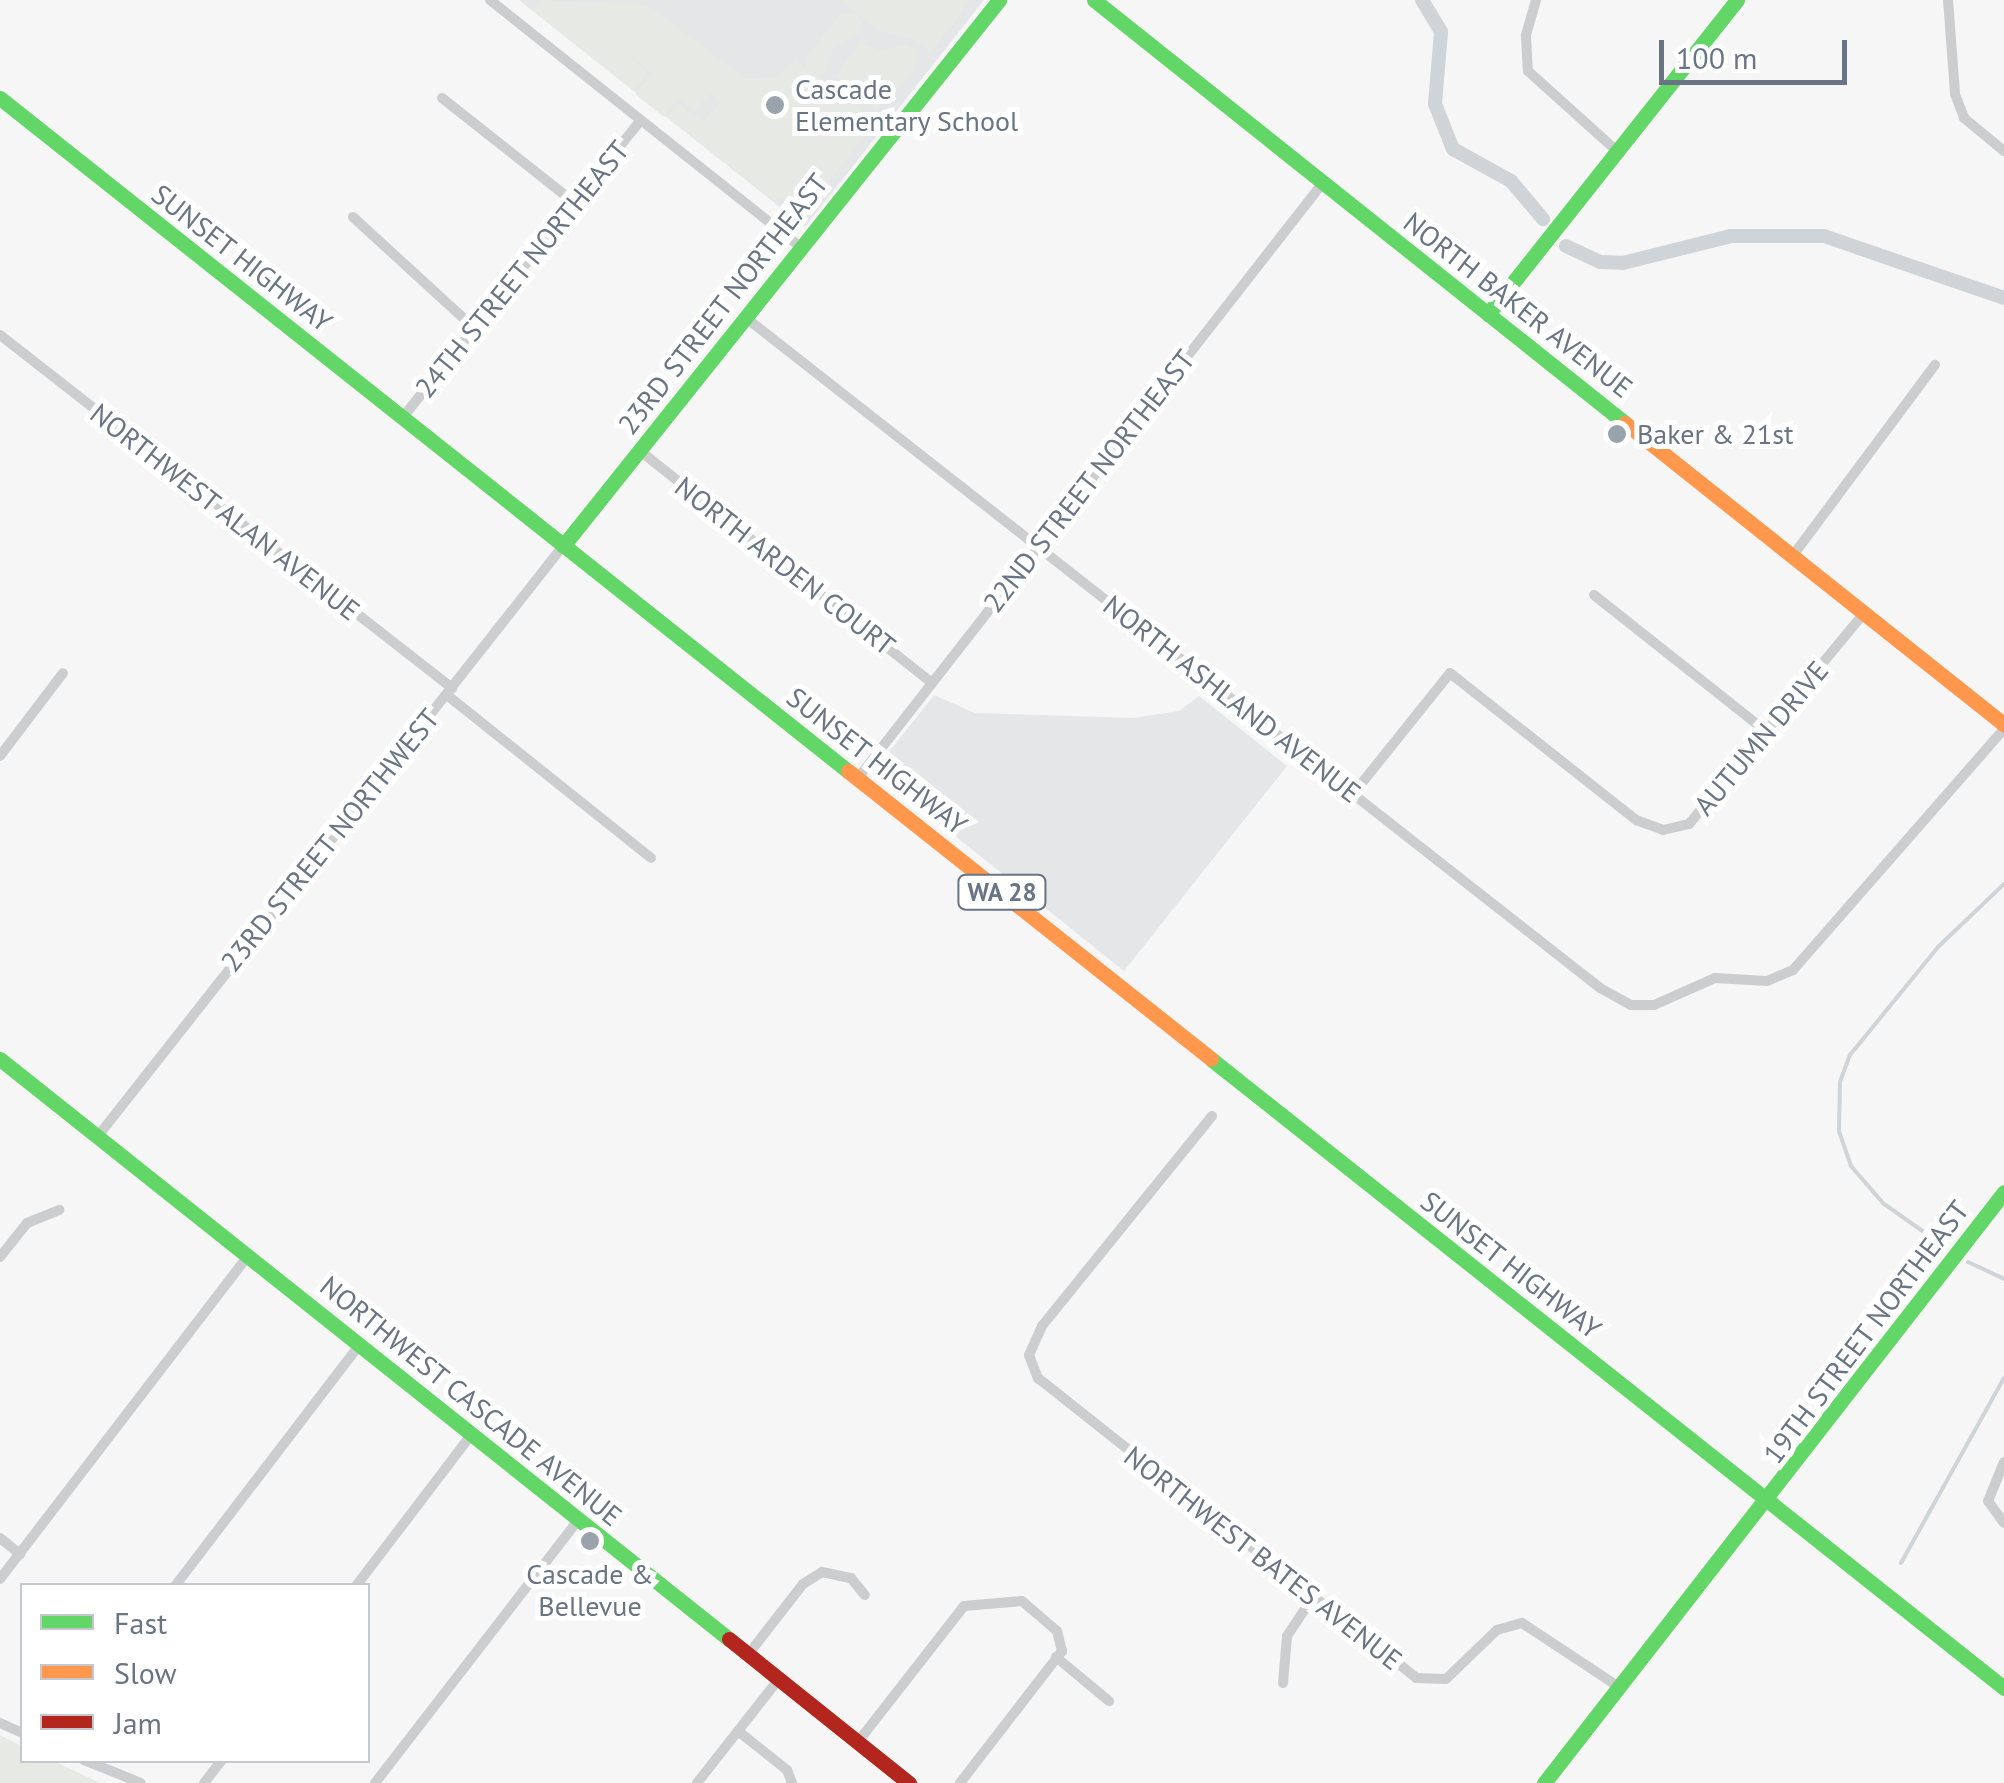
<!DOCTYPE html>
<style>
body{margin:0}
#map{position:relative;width:2004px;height:1783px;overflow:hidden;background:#f6f6f6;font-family:"PT Sans",sans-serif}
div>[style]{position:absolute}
.built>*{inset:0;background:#e5e6e7}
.green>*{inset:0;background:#e6e9e4}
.stream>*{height:4px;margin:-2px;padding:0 2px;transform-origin:2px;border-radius:2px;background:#ced4d8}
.canal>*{height:14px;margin:-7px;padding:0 7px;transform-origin:7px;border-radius:7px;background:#ced4d8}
.street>*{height:10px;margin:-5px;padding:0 5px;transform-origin:5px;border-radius:5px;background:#cccdcf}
.fast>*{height:15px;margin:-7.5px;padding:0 7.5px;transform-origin:7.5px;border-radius:7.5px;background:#63d668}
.slow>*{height:15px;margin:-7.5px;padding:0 7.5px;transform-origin:7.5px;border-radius:7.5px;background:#ff974d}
.jam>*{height:15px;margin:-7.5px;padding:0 7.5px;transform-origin:7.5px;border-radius:7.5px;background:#b3261e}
.dots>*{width:28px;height:28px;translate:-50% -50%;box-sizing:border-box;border:5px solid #fff;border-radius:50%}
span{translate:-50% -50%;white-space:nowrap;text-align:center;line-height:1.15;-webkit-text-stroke:10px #fff;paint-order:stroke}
.shield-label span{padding:2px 8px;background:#fff;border:2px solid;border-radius:8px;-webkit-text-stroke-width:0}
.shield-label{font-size:25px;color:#697584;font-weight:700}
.poi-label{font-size:28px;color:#697584}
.left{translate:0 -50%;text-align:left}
.street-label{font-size:28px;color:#697584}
.legend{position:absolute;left:20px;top:1583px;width:350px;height:180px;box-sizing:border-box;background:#fff;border:2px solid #c3c8ce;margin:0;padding:12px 18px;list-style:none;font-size:30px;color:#697584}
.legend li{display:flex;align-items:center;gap:20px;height:50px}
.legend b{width:50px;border:2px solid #c3c8ce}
.scale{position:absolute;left:1659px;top:40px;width:188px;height:45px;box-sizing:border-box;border:5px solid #697584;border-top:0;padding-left:12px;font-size:30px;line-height:35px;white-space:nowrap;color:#697584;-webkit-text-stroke:8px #fff;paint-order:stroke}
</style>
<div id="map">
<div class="built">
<div style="clip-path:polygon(519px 0,984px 0,805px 227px)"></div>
<div style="clip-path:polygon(934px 695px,975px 713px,1133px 718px,1179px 711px,1199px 696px,1287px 766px,1124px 971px,874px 771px)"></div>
</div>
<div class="green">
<div style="clip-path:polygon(541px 0,648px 5px,746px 79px,758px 79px,777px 76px,795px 59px,806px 67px,806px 57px,842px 13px,857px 13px,841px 0,970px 0,931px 53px,911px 38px,881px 32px,859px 15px,863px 31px,834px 47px,826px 71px,821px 76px,809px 69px,876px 122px,813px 201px,772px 199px,667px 117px,677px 103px,704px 122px,721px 101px,702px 87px,709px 94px,695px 112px,678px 99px,664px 117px,635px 94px,651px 72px,618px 46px,648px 73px,634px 91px,533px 11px)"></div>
<div style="clip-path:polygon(861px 42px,879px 50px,906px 44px,917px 51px,914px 71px,875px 112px,864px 93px,835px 76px)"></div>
<div style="clip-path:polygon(0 1735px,22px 1746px,22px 1760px,54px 1761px,100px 1783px,0 1783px)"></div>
</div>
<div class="stream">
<div style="left:1938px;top:1242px;width:67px;rotate:-144.7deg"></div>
<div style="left:1883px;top:1203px;width:49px;rotate:-130.9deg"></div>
<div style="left:1851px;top:1166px;width:36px;rotate:-109deg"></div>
<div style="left:1839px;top:1132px;width:50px;rotate:-88.9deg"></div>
<div style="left:1840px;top:1082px;width:29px;rotate:-70deg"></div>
<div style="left:1850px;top:1055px;width:139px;rotate:-50.8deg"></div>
<div style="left:1938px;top:947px;width:91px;rotate:-43.7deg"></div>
<div style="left:1968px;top:1262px;width:40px;rotate:25deg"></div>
<div style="left:1901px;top:1563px;width:212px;rotate:-60.9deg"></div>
</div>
<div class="canal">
<div style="left:1422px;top:0;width:37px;rotate:59deg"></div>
<div style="left:1441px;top:32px;width:72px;rotate:94.8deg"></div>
<div style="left:1435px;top:104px;width:48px;rotate:68.2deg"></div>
<div style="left:1453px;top:149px;width:66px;rotate:28.9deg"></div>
<div style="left:1511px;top:181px;width:50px;rotate:49.9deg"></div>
<div style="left:1566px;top:246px;width:38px;rotate:25deg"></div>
<div style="left:1600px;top:262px;width:23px;rotate:2deg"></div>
<div style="left:1623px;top:263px;width:111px;rotate:-14deg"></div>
<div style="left:1731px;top:236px;width:93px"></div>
<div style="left:1824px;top:236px;width:190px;rotate:19deg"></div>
</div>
<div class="street">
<div style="left:490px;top:0;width:395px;rotate:38.5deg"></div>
<div style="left:1536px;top:0;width:37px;rotate:106deg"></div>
<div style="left:1526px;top:36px;width:35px;rotate:87deg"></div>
<div style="left:1528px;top:71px;width:120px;rotate:42deg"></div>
<div style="left:1948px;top:0;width:94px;rotate:85.7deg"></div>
<div style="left:1955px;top:94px;width:26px;rotate:69deg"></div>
<div style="left:1964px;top:118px;width:52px;rotate:39.5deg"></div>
<div style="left:442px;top:98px;width:169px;rotate:38.3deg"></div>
<div style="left:353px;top:217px;width:164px;rotate:42.5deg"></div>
<div style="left:745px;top:317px;width:1087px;rotate:38.12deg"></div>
<div style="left:1600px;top:988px;width:35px;rotate:29deg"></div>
<div style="left:1631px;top:1005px;width:23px"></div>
<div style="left:1654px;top:1005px;width:67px;rotate:-23.9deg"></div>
<div style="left:1715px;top:978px;width:52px;rotate:3.3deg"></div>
<div style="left:1767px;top:981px;width:28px;rotate:-23deg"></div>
<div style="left:1793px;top:970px;width:320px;rotate:-48.8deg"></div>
<div style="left:0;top:335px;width:574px;rotate:37.99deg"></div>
<div style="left:403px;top:417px;width:379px;rotate:-51.3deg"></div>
<div style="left:639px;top:450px;width:373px;rotate:38.5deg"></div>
<div style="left:1794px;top:554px;width:236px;rotate:-53.3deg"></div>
<div style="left:1594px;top:595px;width:222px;rotate:38.4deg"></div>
<div style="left:447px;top:695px;width:261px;rotate:38.6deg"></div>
<div style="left:0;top:756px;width:104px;rotate:-52.8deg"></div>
<div style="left:858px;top:778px;width:754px;rotate:-52.01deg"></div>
<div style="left:1353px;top:794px;width:155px;rotate:-51.3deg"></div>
<div style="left:1450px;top:673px;width:237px;rotate:38.3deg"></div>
<div style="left:1636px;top:820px;width:29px;rotate:20deg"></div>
<div style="left:1663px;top:830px;width:27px;rotate:-13deg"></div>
<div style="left:1689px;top:824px;width:276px;rotate:-50.3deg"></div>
<div style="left:1212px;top:1116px;width:270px;rotate:129deg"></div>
<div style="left:1042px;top:1326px;width:32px;rotate:114deg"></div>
<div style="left:1029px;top:1355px;width:25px;rotate:69deg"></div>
<div style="left:1038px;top:1378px;width:483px;rotate:38.4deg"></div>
<div style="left:1416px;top:1678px;width:30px;rotate:2deg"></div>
<div style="left:1446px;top:1679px;width:71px;rotate:-43.9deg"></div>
<div style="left:1497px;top:1630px;width:26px;rotate:-16deg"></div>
<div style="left:1522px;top:1623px;width:116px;rotate:33.4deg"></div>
<div style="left:98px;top:1136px;width:751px;rotate:-51.76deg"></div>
<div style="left:0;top:1257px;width:43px;rotate:-51.5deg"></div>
<div style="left:27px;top:1223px;width:35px;rotate:-22deg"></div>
<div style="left:2004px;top:1462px;width:42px;rotate:112.3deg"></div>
<div style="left:1988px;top:1501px;width:27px;rotate:54deg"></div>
<div style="left:0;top:1538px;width:26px;rotate:39deg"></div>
<div style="left:0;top:1579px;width:409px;rotate:-52.5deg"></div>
<div style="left:175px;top:1586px;width:305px;rotate:-52.6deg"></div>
<div style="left:356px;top:1586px;width:191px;rotate:-52.7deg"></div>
<div style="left:747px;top:1656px;width:91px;rotate:-52.1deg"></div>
<div style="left:803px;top:1584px;width:22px;rotate:-32deg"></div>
<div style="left:822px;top:1572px;width:30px;rotate:12deg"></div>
<div style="left:851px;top:1578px;width:22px;rotate:51deg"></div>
<div style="left:1056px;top:1657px;width:69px;rotate:39.7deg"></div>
<div style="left:1283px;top:1683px;width:47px;rotate:-85.1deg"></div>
<div style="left:1287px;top:1636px;width:47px;rotate:-56.3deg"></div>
<div style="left:0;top:1723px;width:24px;rotate:24deg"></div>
<div style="left:738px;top:1731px;width:63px;rotate:38.5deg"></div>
<div style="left:787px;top:1770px;width:14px;rotate:69deg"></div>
<div style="left:857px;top:1743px;width:174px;rotate:-52deg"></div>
<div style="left:964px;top:1606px;width:58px;rotate:-4.9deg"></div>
<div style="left:1022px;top:1601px;width:46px;rotate:40.6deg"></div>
<div style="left:1057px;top:1631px;width:21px;rotate:76deg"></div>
<div style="left:1062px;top:1651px;width:167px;rotate:127.7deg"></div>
<div style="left:84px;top:1760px;width:61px;rotate:22deg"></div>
<div style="left:204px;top:1783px;width:29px;rotate:-52deg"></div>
<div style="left:375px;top:1783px;width:332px;rotate:-52.3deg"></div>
<div style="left:697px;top:1783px;width:131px;rotate:-51.8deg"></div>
</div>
<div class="fast">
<div style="left:1094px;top:0;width:679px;rotate:38.54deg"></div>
<div style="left:0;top:98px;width:1083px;rotate:38.44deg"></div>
<div style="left:1488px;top:314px;width:401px;rotate:-51.6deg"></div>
<div style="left:563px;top:546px;width:699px;rotate:-51.39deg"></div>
<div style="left:0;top:1059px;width:932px;rotate:38.51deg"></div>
<div style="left:1211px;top:1059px;width:1012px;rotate:38.42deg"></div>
<div style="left:1544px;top:1783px;width:749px;rotate:-52.1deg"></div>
</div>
<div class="slow">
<div style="left:1625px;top:423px;width:485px;rotate:38.5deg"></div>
<div style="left:848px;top:771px;width:463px;rotate:38.4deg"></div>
</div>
<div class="jam">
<div style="left:729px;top:1639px;width:231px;rotate:38.7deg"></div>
</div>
<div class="dots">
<div style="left:775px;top:105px;background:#9aa2ac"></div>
<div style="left:1617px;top:434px;background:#9aa2ac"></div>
<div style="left:590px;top:1541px;background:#9aa2ac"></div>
</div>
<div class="shield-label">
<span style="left:1002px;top:892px">WA 28</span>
</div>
<div class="poi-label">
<span class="left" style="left:795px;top:105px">Cascade<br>Elementary School</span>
<span class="left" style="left:1637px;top:434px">Baker &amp; 21st</span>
<span style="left:590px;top:1590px">Cascade &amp;<br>Bellevue</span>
</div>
<div class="street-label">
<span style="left:242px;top:258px;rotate:38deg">SUNSET HIGHWAY</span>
<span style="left:522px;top:269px;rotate:-51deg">24TH STREET NORTHEAST</span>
<span style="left:723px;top:304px;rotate:-52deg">23RD STREET NORTHEAST</span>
<span style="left:1518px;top:305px;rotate:38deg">NORTH BAKER AVENUE</span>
<span style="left:1089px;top:481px;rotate:-52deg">22ND STREET NORTHEAST</span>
<span style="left:225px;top:512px;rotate:38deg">NORTHWEST ALAN AVENUE</span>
<span style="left:785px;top:566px;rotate:38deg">NORTH ARDEN COURT</span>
<span style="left:1232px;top:699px;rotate:38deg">NORTH ASHLAND AVENUE</span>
<span style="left:1761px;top:738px;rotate:-50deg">AUTUMN DRIVE</span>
<span style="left:877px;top:761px;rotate:38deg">SUNSET HIGHWAY</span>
<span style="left:330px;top:840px;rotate:-51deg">23RD STREET NORTHWEST</span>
<span style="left:1511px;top:1265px;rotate:38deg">SUNSET HIGHWAY</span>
<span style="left:1866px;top:1332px;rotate:-53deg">19TH STREET NORTHEAST</span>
<span style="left:471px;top:1401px;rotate:39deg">NORTHWEST CASCADE AVENUE</span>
<span style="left:1263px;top:1558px;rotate:38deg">NORTHWEST BATES AVENUE</span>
</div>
<ul class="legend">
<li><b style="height:12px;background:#63d668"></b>Fast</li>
<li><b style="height:12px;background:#ff974d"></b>Slow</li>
<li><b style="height:12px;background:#b3261e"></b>Jam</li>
</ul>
<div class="scale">100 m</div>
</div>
